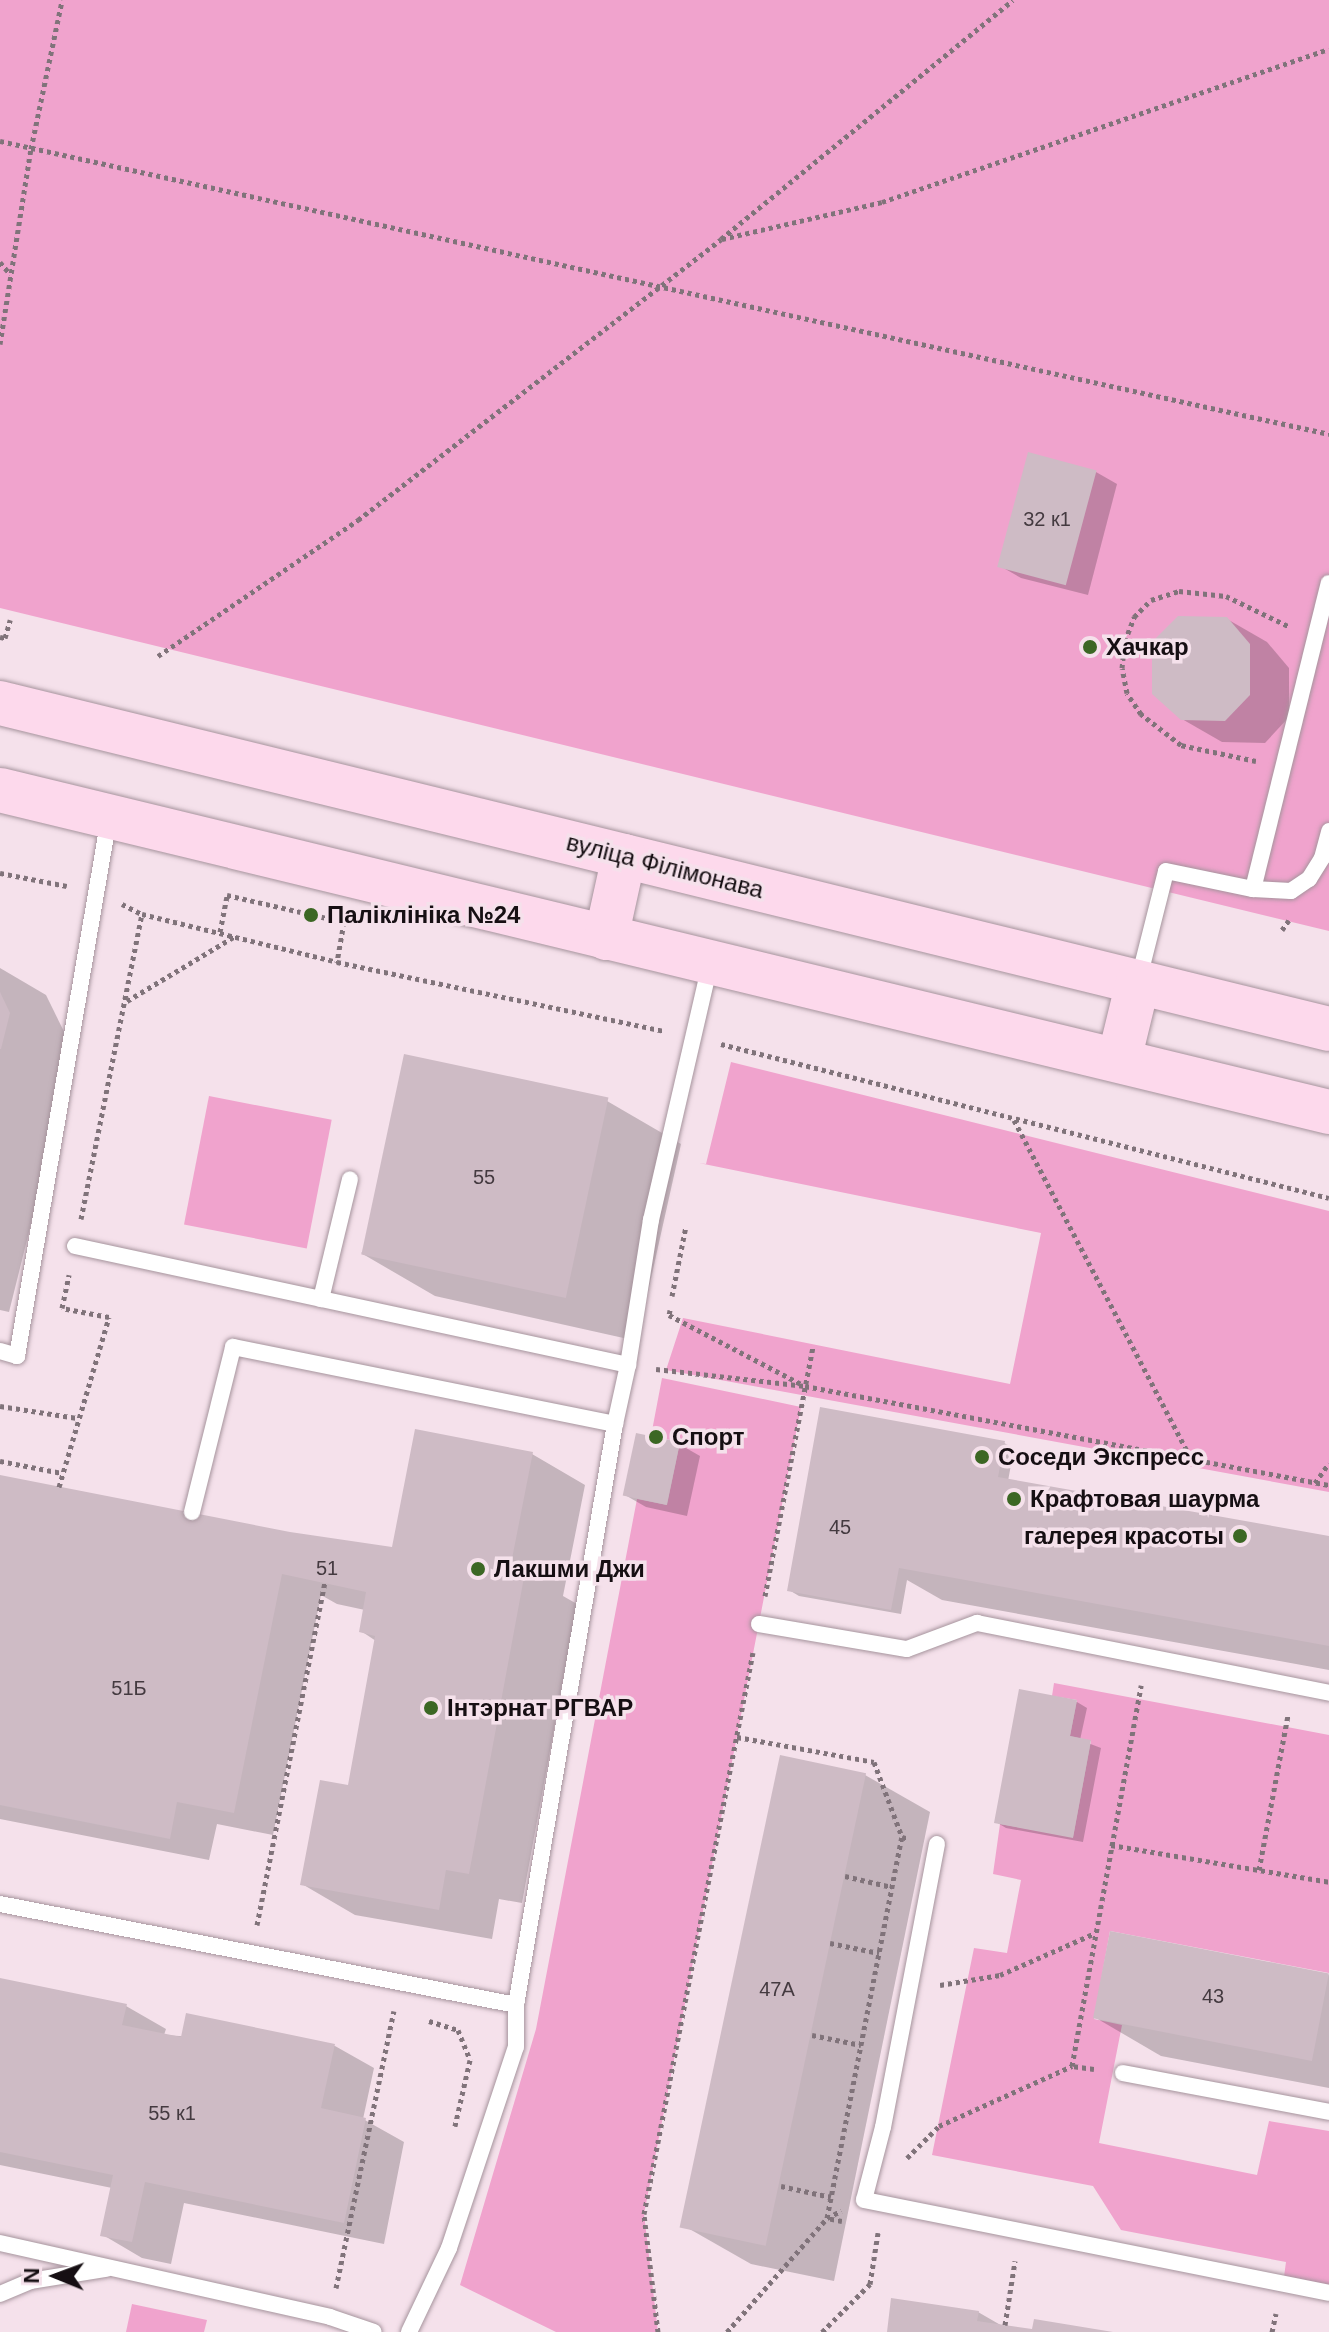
<!DOCTYPE html>
<meta charset="utf-8">
<style>
body{margin:0}
#map{position:relative;width:1329px;height:2332px;overflow:hidden;background:#f5e1eb;font-family:Helvetica,sans-serif}
div>[style]{position:absolute}
.green>*{inset:0;background:#f0a3cd;transform-origin:0 0}
.shadow>*{inset:0;background:#0003}
.building>*{inset:0;background:#cebbc5;transform-origin:0 0}
.path>*{height:5px;margin-top:-2.5px;transform-origin:0;background:repeating-linear-gradient(90deg,#80737a 0 4px,transparent 0 8px)}
.roads{filter:drop-shadow(0 0 2px #a6949d) drop-shadow(0 0 2px #a6949d)}
.lane>*{height:16px;margin:-8px;padding:0 8px;transform-origin:8px;border-radius:8px;background:#fff}
.primary>*{height:44px;margin:-22px;padding:0 22px;transform-origin:22px;border-radius:22px;background:#fdd9ec}
.dots>*{width:22px;height:22px;translate:-50% -50%;box-sizing:border-box;border:4px solid #f5e1eb;border-radius:50%}
span{translate:-50% -50%;white-space:nowrap;text-align:center;line-height:1.15;-webkit-text-stroke:7px #f5e1eb;paint-order:stroke}
.number-label{font-size:20px;color:#443a40}
.number-label span{-webkit-text-stroke-width:0}
.poi-label{font-size:24px;color:#160f13;font-weight:700}
.left{translate:0 -50%;text-align:left}
.right{translate:-100% -50%;text-align:right}
.street-label{font-size:24px;color:#160f13}
.north{position:absolute;left:16px;top:2236px;width:80px;height:80px;-webkit-text-stroke:6px #f5e1eb;paint-order:stroke;rotate:271deg;font-size:22px;font-weight:700;line-height:32px;text-align:center;color:#160f13}
.north::after{content:'';display:block;margin:auto;width:28px;height:36px;background:#160f13;clip-path:polygon(50% 0,100% 100%,50% 72%,0 100%)}
</style>
<div id="map">
<div class="green">
<div style="clip-path:polygon(0 0,1329px 0,1329px 931px,0 608px)"></div>
<div style="clip-path:polygon(731px 1062px,1329px 1211px,1329px 1492px,666px 1370px,683px 1318px,1010px 1384px,1041px 1233px,699px 1163px,706px 1164px)"></div>
<div style="left:209px;top:1096px;width:125px;height:131px;rotate:11deg"></div>
<div style="clip-path:polygon(662px 1378px,801px 1407px,644px 2214px,658px 2332px,556px 2332px,460px 2285px,536px 2029px,637px 1499px,667px 1505px,680px 1442px,651px 1436px)"></div>
<div style="clip-path:polygon(1054px 1683px,1329px 1735px,1329px 1973px,1110px 1931px,1094px 2019px,1122px 2025px,1099px 2143px,1257px 2175px,1269px 2121px,1329px 2131px,1329px 2293px,1283px 2284px,1286px 2262px,1121px 2230px,1093px 2186px,932px 2155px,974px 1948px,1007px 1953px,1021px 1880px,993px 1874px,1000px 1824px,1073px 1837px,1091px 1741px,1070px 1736px,1077px 1700px,1052px 1696px)"></div>
<div style="clip-path:polygon(132px 2304px,207px 2320px,204px 2332px,126px 2332px)"></div>
</div>
<div class="shadow">
<div style="clip-path:polygon(1096px 472px,1117px 484px,1088px 595px,1021px 578px,1000px 566px)"></div>
<div style="clip-path:polygon(1227px 619px,1267px 642px,1289px 668px,1289px 717px,1265px 743px,1222px 742px,1182px 719px)"></div>
<div style="clip-path:polygon(0 968px,46px 995px,74px 1052px,9px 1312px,0 1310px)"></div>
<div style="clip-path:polygon(607px 1101px,681px 1144px,637px 1341px,435px 1296px,361px 1253px)"></div>
<div style="clip-path:polygon(1004px 1443px,1014px 1448px,1008px 1481px,1329px 1537px,1329px 1670px,942px 1600px,907px 1580px,901px 1614px,799px 1596px,789px 1590px)"></div>
<div style="clip-path:polygon(679px 1444px,700px 1456px,687px 1516px,646px 1507px,625px 1495px)"></div>
<div style="clip-path:polygon(532px 1454px,585px 1485px,563px 1596px,577px 1604px,522px 1903px,499px 1899px,492px 1939px,355px 1915px,302px 1884px,350px 1787px,376px 1641px,361px 1631px,365px 1610px,337px 1604px,321px 1595px,273px 1835px,217px 1824px,209px 1860px,0 1819px,0 1476px,290px 1534px,393px 1550px)"></div>
<div style="clip-path:polygon(1020px 1692px,1077px 1702px,1087px 1708px,1080px 1740px,1101px 1748px,1083px 1842px,1006px 1828px,996px 1822px)"></div>
<div style="clip-path:polygon(865px 1775px,930px 1812px,834px 2281px,751px 2264px,686px 2227px)"></div>
<div style="clip-path:polygon(1329px 1975px,1329px 2088px,1161px 2056px,1096px 2018px)"></div>
<div style="clip-path:polygon(0 1980px,126px 2006px,166px 2029px,164px 2035px,335px 2046px,374px 2068px,363px 2119px,404px 2142px,384px 2244px,184px 2203px,171px 2264px,142px 2258px,103px 2235px,112px 2188px,0 2165px)"></div>
<div style="clip-path:polygon(978px 2312px,1004px 2327px,1034px 2332px,1112px 2332px,889px 2332px)"></div>
</div>
<div class="building">
<div style="left:1028px;top:452px;width:71px;height:119px;rotate:15deg"></div>
<div style="clip-path:polygon(1178px 616px,1227px 617px,1250px 644px,1250px 695px,1225px 721px,1181px 720px,1152px 694px,1152px 642px)"></div>
<div style="clip-path:polygon(0 992px,10px 1013px,1px 1049px,0 1049px)"></div>
<div style="left:404px;top:1054px;width:209px;height:205px;rotate:12deg"></div>
<div style="clip-path:polygon(820px 1407px,1005px 1441px,998px 1477px,1329px 1536px,1329px 1646px,899px 1568px,891px 1610px,787px 1591px)"></div>
<div style="clip-path:polygon(415px 1429px,533px 1452px,510px 1569px,525px 1572px,469px 1874px,446px 1870px,439px 1910px,300px 1885px,320px 1780px,348px 1785px,375px 1636px,359px 1632px,366px 1592px,282px 1574px,234px 1813px,177px 1802px,170px 1839px,0 1805px,0 1475px,290px 1532px,392px 1547px)"></div>
<div style="left:636px;top:1433px;width:45px;height:64px;rotate:12deg"></div>
<div style="clip-path:polygon(1019px 1689px,1077px 1700px,1070px 1736px,1091px 1740px,1073px 1838px,994px 1823px)"></div>
<div style="left:780px;top:1755px;width:88px;height:483px;rotate:12deg"></div>
<div style="left:1110px;top:1931px;width:223px;height:89px;rotate:11deg"></div>
<div style="clip-path:polygon(0 1978px,127px 2004px,122px 2025px,181px 2037px,186px 2013px,335px 2044px,321px 2108px,366px 2118px,344px 2223px,145px 2182px,132px 2242px,100px 2236px,113px 2175px,0 2152px)"></div>
<div style="clip-path:polygon(891px 2298px,979px 2311px,977px 2321px,1032px 2329px,1034px 2319px,1113px 2332px,887px 2332px)"></div>
</div>
<div class="path">
<div style="left:0;top:141px;width:1361px;rotate:12.43deg"></div>
<div style="left:722px;top:239px;width:164px;rotate:-13deg"></div>
<div style="left:882px;top:202px;width:472px;rotate:-18.9deg"></div>
<div style="left:0;top:262px;width:16px;rotate:50deg"></div>
<div style="left:0;top:344px;width:197px;rotate:-81deg"></div>
<div style="left:31px;top:149px;width:152px;rotate:-78.2deg"></div>
<div style="left:0;top:637px;width:5px;rotate:11deg"></div>
<div style="left:5px;top:638px;width:19px;rotate:-74deg"></div>
<div style="left:158px;top:656px;width:242px;rotate:-34.2deg"></div>
<div style="left:358px;top:520px;width:459px;rotate:-37.7deg"></div>
<div style="left:721px;top:239px;width:377px;rotate:-39.3deg"></div>
<div style="left:1256px;top:761px;width:77px;rotate:-168deg"></div>
<div style="left:1181px;top:745px;width:51px;rotate:-142.2deg"></div>
<div style="left:1141px;top:714px;width:25px;rotate:-124deg"></div>
<div style="left:1127px;top:693px;width:25px;rotate:-101deg"></div>
<div style="left:1122px;top:668px;width:27px;rotate:-84deg"></div>
<div style="left:1125px;top:641px;width:26px;rotate:-69deg"></div>
<div style="left:1134px;top:617px;width:24px;rotate:-45deg"></div>
<div style="left:1151px;top:600px;width:29px;rotate:-18deg"></div>
<div style="left:1179px;top:591px;width:47px;rotate:6.1deg"></div>
<div style="left:1226px;top:596px;width:69px;rotate:25.8deg"></div>
<div style="left:0;top:873px;width:68px;rotate:11deg"></div>
<div style="left:122px;top:904px;width:22px;rotate:27deg"></div>
<div style="left:142px;top:914px;width:201px;rotate:13.8deg"></div>
<div style="left:337px;top:962px;width:335px;rotate:11.9deg"></div>
<div style="left:1282px;top:930px;width:12px;rotate:-55deg"></div>
<div style="left:220px;top:932px;width:38px;rotate:-79deg"></div>
<div style="left:227px;top:895px;width:120px;rotate:13deg"></div>
<div style="left:344px;top:922px;width:41px;rotate:99.9deg"></div>
<div style="left:127px;top:1001px;width:126px;rotate:-31deg"></div>
<div style="left:721px;top:1044px;width:627px;rotate:14.21deg"></div>
<div style="left:1014px;top:1120px;width:385px;rotate:62.4deg"></div>
<div style="left:81px;top:1219px;width:311px;rotate:-78.7deg"></div>
<div style="left:672px;top:1296px;width:71px;rotate:-78.7deg"></div>
<div style="left:670px;top:1310px;width:5px;rotate:101deg"></div>
<div style="left:669px;top:1315px;width:149px;rotate:27.6deg"></div>
<div style="left:656px;top:1369px;width:150px;rotate:6.5deg"></div>
<div style="left:805px;top:1386px;width:533px;rotate:10.7deg"></div>
<div style="left:0;top:1406px;width:78px;rotate:8.9deg"></div>
<div style="left:0;top:1461px;width:63px;rotate:11deg"></div>
<div style="left:1315px;top:1483px;width:24px;rotate:-55deg"></div>
<div style="left:59px;top:1487px;width:177px;rotate:-73.6deg"></div>
<div style="left:109px;top:1317px;width:48px;rotate:-169.2deg"></div>
<div style="left:62px;top:1308px;width:34px;rotate:-78deg"></div>
<div style="left:765px;top:1596px;width:254px;rotate:-79.1deg"></div>
<div style="left:737px;top:1737px;width:139px;rotate:10.3deg"></div>
<div style="left:874px;top:1762px;width:80px;rotate:69.5deg"></div>
<div style="left:1111px;top:1845px;width:221px;rotate:9.6deg"></div>
<div style="left:1259px;top:1870px;width:158px;rotate:-79.4deg"></div>
<div style="left:845px;top:1876px;width:48px;rotate:13.2deg"></div>
<div style="left:257px;top:1925px;width:349px;rotate:-78.8deg"></div>
<div style="left:830px;top:1943px;width:50px;rotate:11.5deg"></div>
<div style="left:940px;top:1985px;width:61px;rotate:-9.5deg"></div>
<div style="left:1000px;top:1975px;width:102px;rotate:-23.8deg"></div>
<div style="left:429px;top:2021px;width:30px;rotate:17deg"></div>
<div style="left:458px;top:2030px;width:32px;rotate:68deg"></div>
<div style="left:470px;top:2060px;width:68px;rotate:102.8deg"></div>
<div style="left:812px;top:2035px;width:50px;rotate:11.5deg"></div>
<div style="left:1094px;top:2069px;width:22px;rotate:-172deg"></div>
<div style="left:1072px;top:2066px;width:387px;rotate:-79.7deg"></div>
<div style="left:907px;top:2158px;width:45px;rotate:-45deg"></div>
<div style="left:939px;top:2126px;width:146px;rotate:-24.3deg"></div>
<div style="left:781px;top:2186px;width:51px;rotate:12.4deg"></div>
<div style="left:842px;top:2221px;width:15px;rotate:-169deg"></div>
<div style="left:827px;top:2218px;width:388px;rotate:-78.9deg"></div>
<div style="left:902px;top:1837px;width:7px;rotate:16deg"></div>
<div style="left:336px;top:2288px;width:283px;rotate:-78.2deg"></div>
<div style="left:1005px;top:2325px;width:65px;rotate:-81.1deg"></div>
<div style="left:658px;top:2332px;width:119px;rotate:-96.8deg"></div>
<div style="left:644px;top:2214px;width:572px;rotate:-79.02deg"></div>
<div style="left:727px;top:2332px;width:152px;rotate:-48.7deg"></div>
<div style="left:827px;top:2218px;width:16px;rotate:-27deg"></div>
<div style="left:822px;top:2332px;width:68px;rotate:-45deg"></div>
<div style="left:870px;top:2284px;width:52px;rotate:-81.1deg"></div>
<div style="left:1272px;top:2332px;width:19px;rotate:-78deg"></div>
</div>
<div class="roads">
<div class="lane">
<div style="left:1253px;top:889px;width:38px;rotate:3deg"></div>
<div style="left:1291px;top:891px;width:22px;rotate:-34deg"></div>
<div style="left:1309px;top:879px;width:25px;rotate:-58deg"></div>
<div style="left:1322px;top:858px;width:28px;rotate:-75deg"></div>
<div style="left:1138px;top:982px;width:114px;rotate:-75.8deg"></div>
<div style="left:1166px;top:871px;width:89px;rotate:11.7deg"></div>
<div style="left:1253px;top:889px;width:315px;rotate:-76.1deg"></div>
<div style="left:75px;top:1246px;width:566px;rotate:12.14deg"></div>
<div style="left:321px;top:1299px;width:123px;rotate:-76.4deg"></div>
<div style="left:0;top:1351px;width:18px;rotate:16deg"></div>
<div style="left:17px;top:1356px;width:546px;rotate:-80.3deg"></div>
<div style="left:192px;top:1512px;width:170px;rotate:-76deg"></div>
<div style="left:233px;top:1347px;width:390px;rotate:11.4deg"></div>
<div style="left:759px;top:1624px;width:150px;rotate:9.6deg"></div>
<div style="left:907px;top:1649px;width:75px;rotate:-20.4deg"></div>
<div style="left:977px;top:1623px;width:359px;rotate:11.2deg"></div>
<div style="left:937px;top:1844px;width:288px;rotate:100.8deg"></div>
<div style="left:883px;top:2127px;width:75px;rotate:104.6deg"></div>
<div style="left:864px;top:2200px;width:474px;rotate:11.3deg"></div>
<div style="left:0;top:1904px;width:526px;rotate:11.07deg"></div>
<div style="left:1123px;top:2073px;width:210px;rotate:10.7deg"></div>
<div style="left:0;top:2243px;width:338px;rotate:12.6deg"></div>
<div style="left:330px;top:2317px;width:46px;rotate:18.8deg"></div>
<div style="left:0;top:2294px;width:33px;rotate:-23deg"></div>
<div style="left:30px;top:2281px;width:77px;rotate:-9deg"></div>
<div style="left:409px;top:2332px;width:93px;rotate:-64.5deg"></div>
<div style="left:449px;top:2248px;width:212px;rotate:-71.6deg"></div>
<div style="left:516px;top:2047px;width:42px;rotate:-90deg"></div>
<div style="left:516px;top:2005px;width:589px;rotate:-80.33deg"></div>
<div style="left:615px;top:1424px;width:60px;rotate:-77.6deg"></div>
<div style="left:628px;top:1365px;width:147px;rotate:-81deg"></div>
<div style="left:651px;top:1220px;width:262px;rotate:-77deg"></div>
</div>
<div class="primary">
<div style="left:0;top:703px;width:1368px;rotate:13.78deg"></div>
<div style="left:0;top:790px;width:1367px;rotate:13.62deg"></div>
<div style="left:606px;top:938px;width:84px;rotate:-77.6deg"></div>
<div style="left:1119px;top:1060px;width:80px;rotate:-76.3deg"></div>
</div>
</div>
<div class="dots">
<div style="left:1090px;top:647px;background:#3c6724"></div>
<div style="left:311px;top:915px;background:#3c6724"></div>
<div style="left:656px;top:1437px;background:#3c6724"></div>
<div style="left:982px;top:1457px;background:#3c6724"></div>
<div style="left:1014px;top:1499px;background:#3c6724"></div>
<div style="left:1240px;top:1536px;background:#3c6724"></div>
<div style="left:478px;top:1569px;background:#3c6724"></div>
<div style="left:431px;top:1708px;background:#3c6724"></div>
</div>
<div class="number-label">
<span style="left:1047px;top:519px">32 к1</span>
<span style="left:484px;top:1177px">55</span>
<span style="left:840px;top:1527px">45</span>
<span style="left:327px;top:1568px">51</span>
<span style="left:129px;top:1688px">51Б</span>
<span style="left:777px;top:1989px">47А</span>
<span style="left:1213px;top:1996px">43</span>
<span style="left:172px;top:2113px">55 к1</span>
</div>
<div class="poi-label">
<span class="left" style="left:1106px;top:647px">Хачкар</span>
<span class="left" style="left:327px;top:915px">Паліклініка №24</span>
<span class="left" style="left:672px;top:1437px">Спорт</span>
<span class="left" style="left:998px;top:1457px">Соседи Экспресс</span>
<span class="left" style="left:1030px;top:1499px">Крафтовая шаурма</span>
<span class="right" style="left:1224px;top:1536px">галерея красоты</span>
<span class="left" style="left:494px;top:1569px">Лакшми Джи</span>
<span class="left" style="left:447px;top:1708px">Інтэрнат РГВАР</span>
</div>
<div class="street-label">
<span style="left:665px;top:866px;rotate:14deg">вуліца Філімонава</span>
</div>
<div class="north">N</div>
</div>
